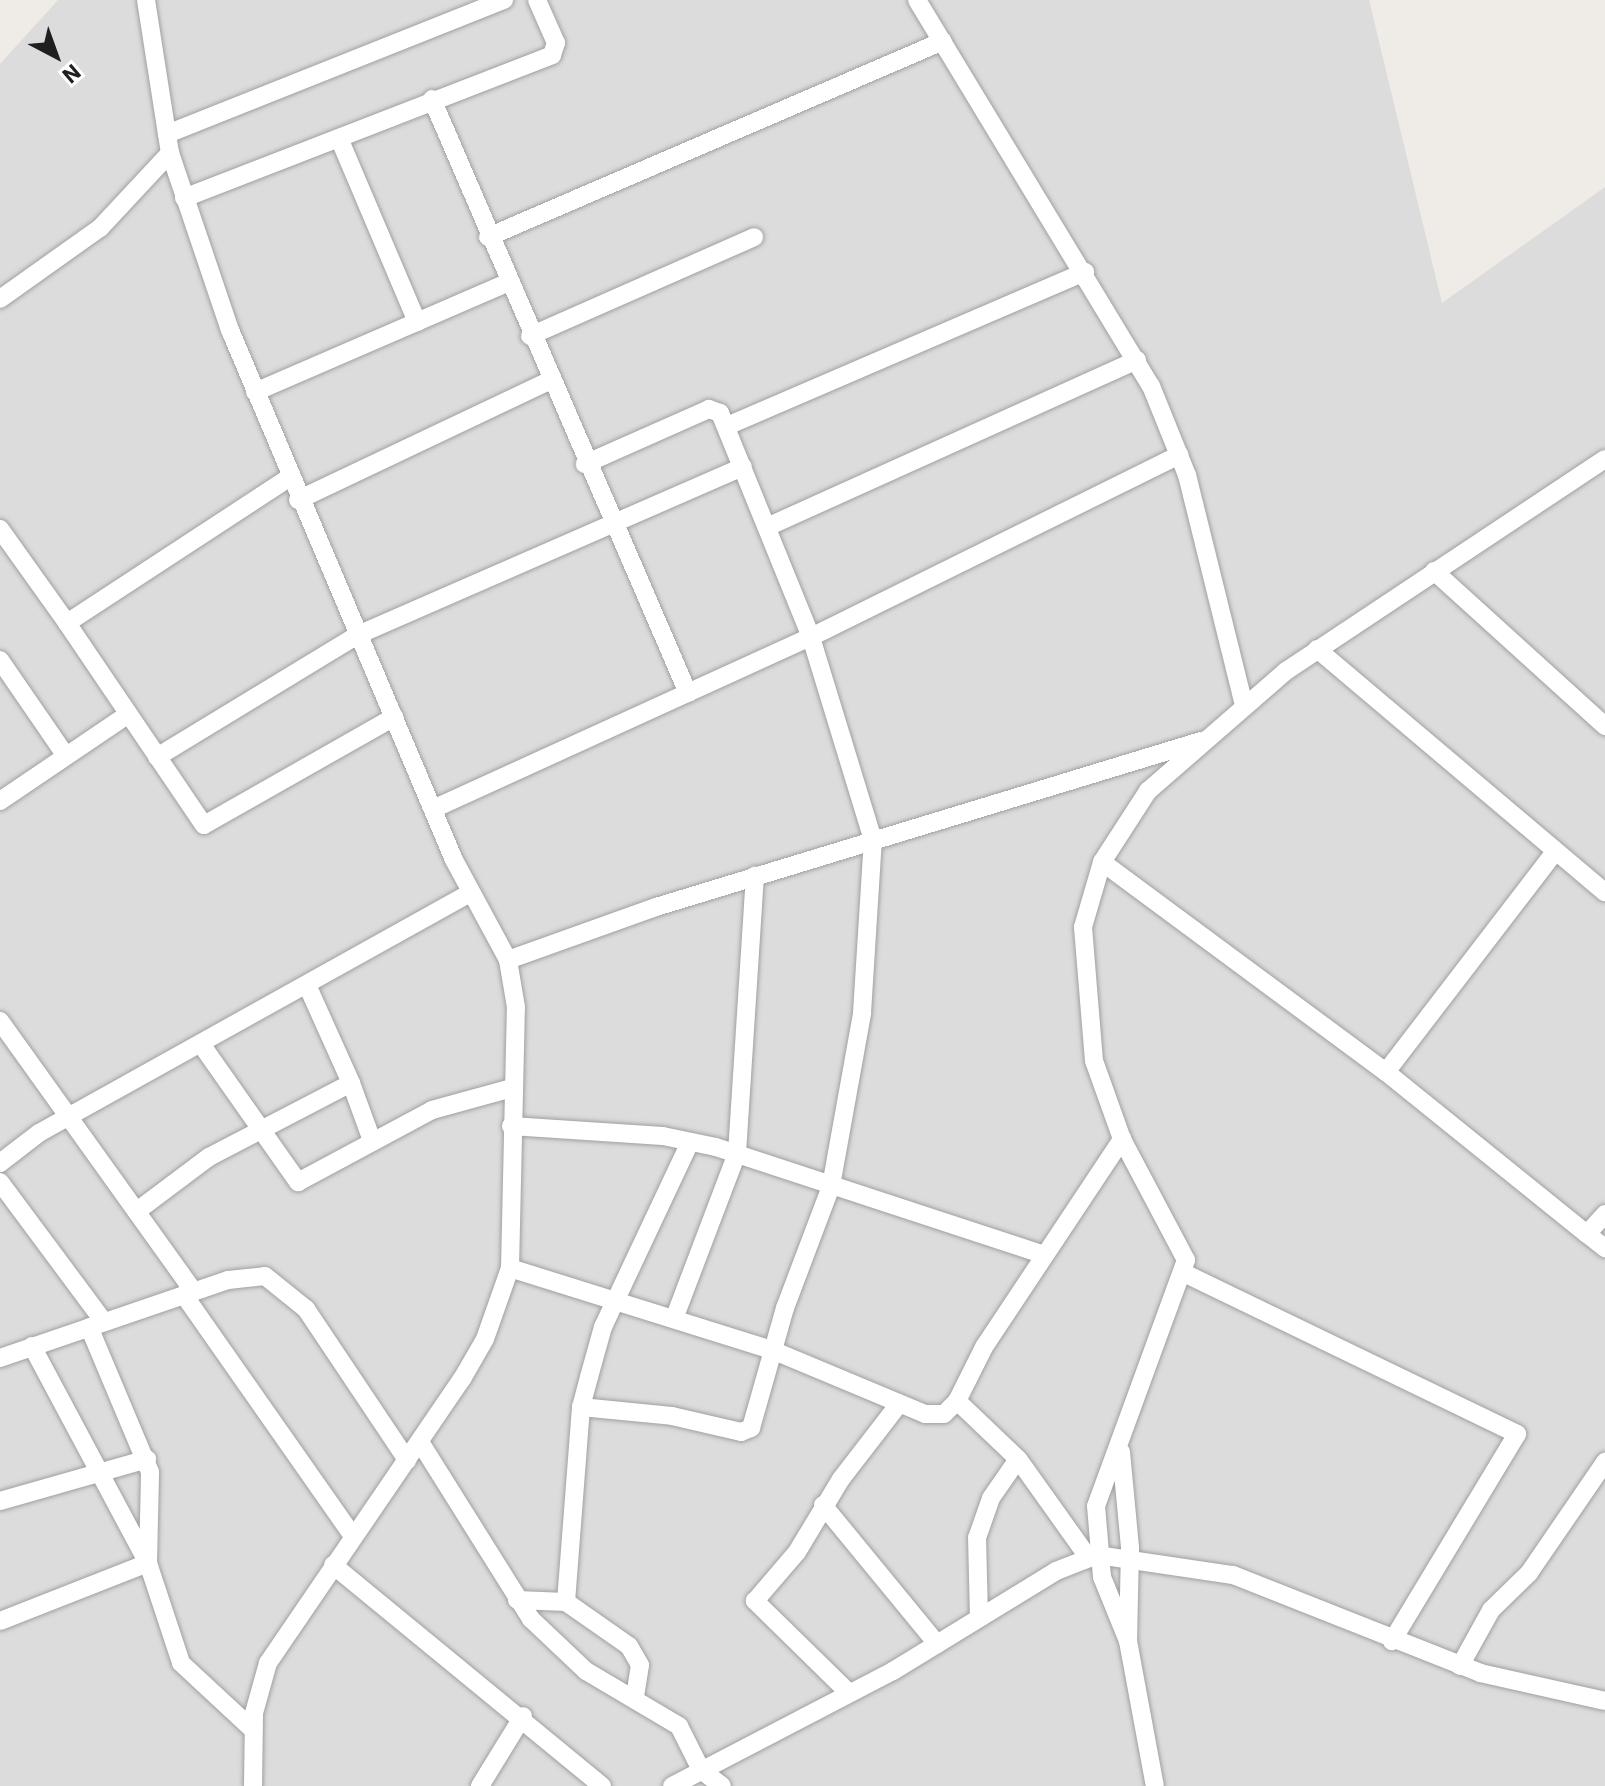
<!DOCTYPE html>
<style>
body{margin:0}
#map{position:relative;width:1605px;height:1786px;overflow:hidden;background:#efebe7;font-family:"IBM Plex Sans",sans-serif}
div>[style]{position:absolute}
.residential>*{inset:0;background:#dddcdc}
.roads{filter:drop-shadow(0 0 2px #a0a0a0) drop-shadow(0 0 2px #a0a0a0)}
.minor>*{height:18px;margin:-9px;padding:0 9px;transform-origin:9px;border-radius:9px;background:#fff}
span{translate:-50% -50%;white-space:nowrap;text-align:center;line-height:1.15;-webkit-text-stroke:8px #fff;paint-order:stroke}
.north{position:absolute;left:16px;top:16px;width:80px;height:80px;-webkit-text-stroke:6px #fff;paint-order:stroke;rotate:139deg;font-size:22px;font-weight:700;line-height:32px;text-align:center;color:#1f1f1f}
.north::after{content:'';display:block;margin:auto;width:28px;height:36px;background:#1f1f1f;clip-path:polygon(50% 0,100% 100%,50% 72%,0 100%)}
</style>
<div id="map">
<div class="residential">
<div style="clip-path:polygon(58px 0,1369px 0,1442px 303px,1605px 187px,1605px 1786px,0 1786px,0 64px)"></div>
</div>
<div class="roads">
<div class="minor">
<div style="left:146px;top:0;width:155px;rotate:81.1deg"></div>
<div style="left:170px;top:153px;width:187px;rotate:71.3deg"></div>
<div style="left:230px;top:330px;width:575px;rotate:67.09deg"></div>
<div style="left:454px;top:860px;width:114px;rotate:61.6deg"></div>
<div style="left:917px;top:0;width:451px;rotate:58.8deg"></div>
<div style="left:1151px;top:386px;width:96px;rotate:68deg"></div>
<div style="left:1187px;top:475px;width:238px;rotate:76.1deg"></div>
<div style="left:432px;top:99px;width:647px;rotate:66.69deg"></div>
<div style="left:167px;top:134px;width:363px;rotate:-21.7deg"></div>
<div style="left:339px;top:138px;width:200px;rotate:67deg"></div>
<div style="left:184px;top:198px;width:395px;rotate:-21.2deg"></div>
<div style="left:552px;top:55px;width:13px;rotate:-72deg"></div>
<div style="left:556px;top:43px;width:47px;rotate:-113.8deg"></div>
<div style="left:488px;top:237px;width:495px;rotate:-23.3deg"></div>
<div style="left:0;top:299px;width:123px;rotate:-35.4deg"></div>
<div style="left:100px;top:228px;width:103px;rotate:-47deg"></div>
<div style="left:530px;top:336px;width:245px;rotate:-23.8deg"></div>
<div style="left:255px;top:392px;width:275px;rotate:-23.4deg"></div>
<div style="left:727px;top:426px;width:390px;rotate:-23.3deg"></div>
<div style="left:298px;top:500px;width:278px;rotate:-25.4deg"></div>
<div style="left:767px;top:527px;width:406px;rotate:-24.3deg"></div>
<div style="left:0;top:529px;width:115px;rotate:54.5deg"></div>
<div style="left:67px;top:623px;width:265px;rotate:-33.2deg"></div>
<div style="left:1434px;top:571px;width:231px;rotate:42.2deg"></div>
<div style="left:67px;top:623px;width:244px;rotate:55.9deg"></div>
<div style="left:204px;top:825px;width:219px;rotate:-29.6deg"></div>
<div style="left:1317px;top:649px;width:377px;rotate:40.2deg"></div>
<div style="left:0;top:660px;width:116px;rotate:55.5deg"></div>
<div style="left:157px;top:757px;width:235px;rotate:-31.3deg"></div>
<div style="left:358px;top:635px;width:420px;rotate:-23.6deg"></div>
<div style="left:0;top:801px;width:153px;rotate:-34.1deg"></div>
<div style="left:433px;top:809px;width:415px;rotate:-24.5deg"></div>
<div style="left:811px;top:637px;width:411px;rotate:-26.3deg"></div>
<div style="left:1102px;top:862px;width:353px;rotate:36.5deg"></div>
<div style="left:1386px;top:1072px;width:277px;rotate:-52.5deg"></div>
<div style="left:307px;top:985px;width:107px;rotate:65.8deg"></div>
<div style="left:0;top:1021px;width:333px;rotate:54.4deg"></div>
<div style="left:201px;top:1044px;width:169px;rotate:54.9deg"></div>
<div style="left:298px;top:1182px;width:152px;rotate:-28.2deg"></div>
<div style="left:432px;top:1110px;width:83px;rotate:-15.4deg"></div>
<div style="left:1386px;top:1072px;width:258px;rotate:38.9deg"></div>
<div style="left:1587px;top:1234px;width:27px;rotate:-48deg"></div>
<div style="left:511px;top:1126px;width:152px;rotate:3.8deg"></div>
<div style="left:663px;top:1136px;width:54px;rotate:11.7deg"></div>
<div style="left:716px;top:1147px;width:345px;rotate:18.2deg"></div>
<div style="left:0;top:1163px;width:49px;rotate:-37.6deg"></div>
<div style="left:39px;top:1133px;width:493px;rotate:-29.1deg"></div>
<div style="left:0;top:1182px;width:174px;rotate:53.4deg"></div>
<div style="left:137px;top:1211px;width:90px;rotate:-36.9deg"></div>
<div style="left:209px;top:1157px;width:160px;rotate:-27.5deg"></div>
<div style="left:351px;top:1083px;width:59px;rotate:70deg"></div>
<div style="left:1587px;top:1234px;width:23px;rotate:38deg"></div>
<div style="left:510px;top:1268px;width:275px;rotate:17.4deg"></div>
<div style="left:772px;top:1350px;width:166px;rotate:22.7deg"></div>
<div style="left:925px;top:1414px;width:19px"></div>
<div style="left:944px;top:1414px;width:18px;rotate:-45deg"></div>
<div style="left:1184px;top:1273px;width:370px;rotate:25.8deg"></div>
<div style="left:1517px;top:1434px;width:242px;rotate:121.1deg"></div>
<div style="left:184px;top:1295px;width:294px;rotate:55deg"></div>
<div style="left:674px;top:1319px;width:178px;rotate:-69.2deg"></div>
<div style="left:737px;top:1153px;width:278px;rotate:-86.3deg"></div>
<div style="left:32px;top:1346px;width:246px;rotate:61.9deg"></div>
<div style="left:148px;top:1563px;width:105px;rotate:71.7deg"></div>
<div style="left:181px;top:1663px;width:98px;rotate:42.9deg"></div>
<div style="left:0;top:1358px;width:241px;rotate:-18.9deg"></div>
<div style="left:228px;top:1280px;width:37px;rotate:-6deg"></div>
<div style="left:265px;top:1276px;width:53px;rotate:38.8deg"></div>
<div style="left:306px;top:1309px;width:182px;rotate:56.2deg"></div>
<div style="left:581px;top:1407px;width:91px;rotate:5.6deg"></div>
<div style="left:672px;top:1416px;width:71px;rotate:13.1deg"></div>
<div style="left:741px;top:1432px;width:11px;rotate:-22deg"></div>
<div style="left:751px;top:1428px;width:125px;rotate:-74.2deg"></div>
<div style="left:785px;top:1308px;width:130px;rotate:-69.3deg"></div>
<div style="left:831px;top:1186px;width:176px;rotate:-79.8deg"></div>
<div style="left:862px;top:1013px;width:173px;rotate:-86.4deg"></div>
<div style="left:873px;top:840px;width:212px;rotate:-107deg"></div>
<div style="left:811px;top:637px;width:242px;rotate:-112.1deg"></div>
<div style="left:720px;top:413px;width:12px;rotate:-160deg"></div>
<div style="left:709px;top:409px;width:136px;rotate:156.1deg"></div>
<div style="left:420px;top:1442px;width:209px;rotate:57.9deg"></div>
<div style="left:531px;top:1619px;width:76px;rotate:43.4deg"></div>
<div style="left:586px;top:1671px;width:108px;rotate:30.6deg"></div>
<div style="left:679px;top:1726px;width:49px;rotate:63.4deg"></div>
<div style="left:701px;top:1770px;width:26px;rotate:37deg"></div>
<div style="left:1121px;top:1452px;width:96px;rotate:84.6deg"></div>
<div style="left:1130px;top:1548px;width:93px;rotate:91.2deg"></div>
<div style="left:1128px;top:1641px;width:147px;rotate:79.5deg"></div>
<div style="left:0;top:1501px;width:153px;rotate:-15.9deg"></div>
<div style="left:823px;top:1505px;width:180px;rotate:50.6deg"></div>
<div style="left:1088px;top:1557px;width:120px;rotate:-125.5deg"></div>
<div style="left:1018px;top:1459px;width:84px;rotate:-136.4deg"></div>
<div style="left:957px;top:1401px;width:60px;rotate:-63.4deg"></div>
<div style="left:984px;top:1347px;width:250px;rotate:-56.4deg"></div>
<div style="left:333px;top:1565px;width:348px;rotate:39.4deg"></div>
<div style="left:517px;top:1600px;width:49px;rotate:2.3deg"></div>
<div style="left:566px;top:1602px;width:77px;rotate:34.9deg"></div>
<div style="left:629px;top:1646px;width:22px;rotate:60deg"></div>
<div style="left:640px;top:1665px;width:31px;rotate:99deg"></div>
<div style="left:566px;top:1602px;width:196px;rotate:-85.6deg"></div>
<div style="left:581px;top:1407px;width:31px;rotate:-75deg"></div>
<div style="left:589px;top:1377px;width:52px;rotate:-74.4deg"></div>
<div style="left:603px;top:1327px;width:204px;rotate:-64.8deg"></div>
<div style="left:979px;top:1618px;width:80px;rotate:-91.4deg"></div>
<div style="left:977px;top:1538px;width:42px;rotate:-70.7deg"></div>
<div style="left:991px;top:1498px;width:47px;rotate:-55.3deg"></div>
<div style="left:0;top:1621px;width:159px;rotate:-21.4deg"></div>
<div style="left:148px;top:1563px;width:91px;rotate:-88.7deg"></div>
<div style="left:150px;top:1472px;width:157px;rotate:-112.8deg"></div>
<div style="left:1128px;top:1641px;width:69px;rotate:-112.1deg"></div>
<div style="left:1102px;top:1577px;width:71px;rotate:-94.8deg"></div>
<div style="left:1096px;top:1506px;width:262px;rotate:-69.9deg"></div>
<div style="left:1186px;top:1260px;width:137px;rotate:-117.9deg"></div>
<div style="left:1122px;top:1139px;width:83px;rotate:-109.7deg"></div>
<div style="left:1094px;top:1061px;width:134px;rotate:-94.7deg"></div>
<div style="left:1083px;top:927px;width:68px;rotate:-73.7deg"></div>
<div style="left:1102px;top:862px;width:85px;rotate:-57.1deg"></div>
<div style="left:1148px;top:791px;width:183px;rotate:-41deg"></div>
<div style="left:1286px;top:671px;width:383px;rotate:-33.6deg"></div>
<div style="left:1460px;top:1666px;width:64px;rotate:-61deg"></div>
<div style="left:1491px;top:1610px;width:53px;rotate:-44.2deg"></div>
<div style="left:1529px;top:1573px;width:135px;rotate:-55.6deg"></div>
<div style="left:849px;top:1693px;width:132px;rotate:-135.6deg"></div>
<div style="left:755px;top:1601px;width:65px;rotate:-49.4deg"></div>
<div style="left:797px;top:1552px;width:85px;rotate:-58.9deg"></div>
<div style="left:841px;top:1479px;width:95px;rotate:-52.3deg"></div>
<div style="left:253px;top:1786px;width:73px;rotate:-89.2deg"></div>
<div style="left:254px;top:1713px;width:52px;rotate:-74.4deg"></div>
<div style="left:268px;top:1663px;width:344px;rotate:-55.7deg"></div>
<div style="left:462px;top:1379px;width:46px;rotate:-60.1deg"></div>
<div style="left:485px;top:1339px;width:75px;rotate:-70.6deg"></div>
<div style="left:510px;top:1268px;width:261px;rotate:-88.7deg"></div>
<div style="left:516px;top:1007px;width:48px;rotate:-99.7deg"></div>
<div style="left:508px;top:960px;width:157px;rotate:-19.7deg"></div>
<div style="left:656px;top:907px;width:570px;rotate:-16.94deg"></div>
<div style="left:480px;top:1786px;width:82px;rotate:-58.4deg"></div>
<div style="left:672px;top:1786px;width:249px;rotate:-27.5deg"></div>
<div style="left:893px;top:1671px;width:191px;rotate:-31.5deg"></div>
<div style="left:1056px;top:1571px;width:44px;rotate:-21.3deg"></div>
<div style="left:1097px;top:1555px;width:137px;rotate:8.4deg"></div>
<div style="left:1233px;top:1575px;width:266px;rotate:21.6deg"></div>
<div style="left:1480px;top:1673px;width:128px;rotate:12.6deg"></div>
</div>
</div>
<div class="north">N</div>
</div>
